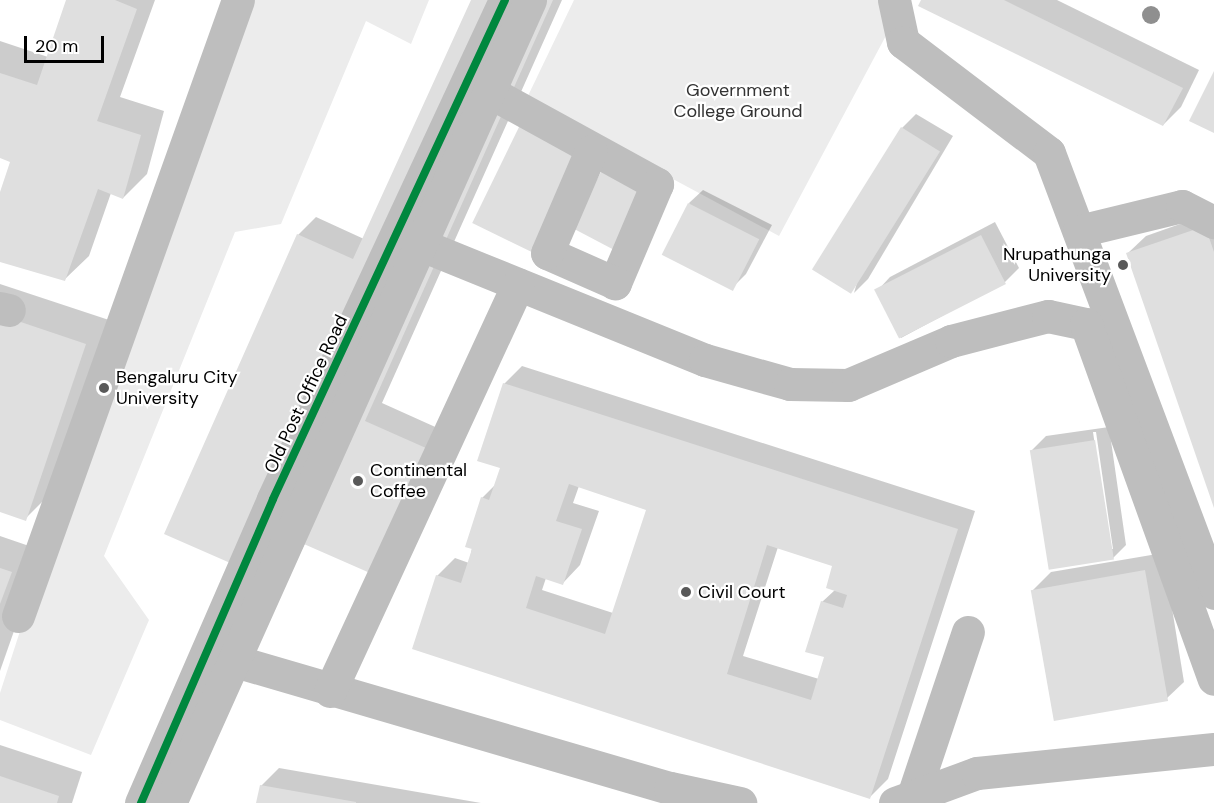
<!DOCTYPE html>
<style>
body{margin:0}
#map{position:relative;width:1214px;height:803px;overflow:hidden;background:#fff;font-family:"DM Sans",sans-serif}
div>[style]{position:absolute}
.green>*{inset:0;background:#ececec}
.shadow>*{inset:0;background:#0003}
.building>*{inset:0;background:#dfdfdf;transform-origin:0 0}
.minor>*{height:33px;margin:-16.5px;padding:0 16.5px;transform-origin:16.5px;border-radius:16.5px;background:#bebebe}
.cycleway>*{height:8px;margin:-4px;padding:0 4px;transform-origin:4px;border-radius:4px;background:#00873e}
.trees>*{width:18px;height:18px;margin:-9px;border-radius:50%;background:#8f8f8f}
.dots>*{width:16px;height:16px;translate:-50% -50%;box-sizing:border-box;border:3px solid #fff;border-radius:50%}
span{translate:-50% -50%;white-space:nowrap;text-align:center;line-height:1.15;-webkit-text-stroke:4.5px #fff;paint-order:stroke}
.park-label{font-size:18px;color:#333}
.poi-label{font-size:18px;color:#000}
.right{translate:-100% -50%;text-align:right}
.left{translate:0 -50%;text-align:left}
.street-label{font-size:18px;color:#000}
.scale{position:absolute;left:24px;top:36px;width:80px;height:27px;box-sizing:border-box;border:3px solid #000;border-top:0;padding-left:8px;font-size:18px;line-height:21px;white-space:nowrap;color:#000;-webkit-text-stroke:4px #fff;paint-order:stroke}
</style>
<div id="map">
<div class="green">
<div style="clip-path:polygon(224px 0,429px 0,411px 44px,366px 21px,281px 224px,235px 232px,104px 556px,149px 620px,91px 755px,0 720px,0 693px)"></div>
<div style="clip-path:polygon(574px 0,905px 0,779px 236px,526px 100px)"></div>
</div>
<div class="shadow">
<div style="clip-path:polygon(67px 0,155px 0,120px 97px,164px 111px,147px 174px,123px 198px,111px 193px,89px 256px,65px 279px,0 261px,0 196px,12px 161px,0 157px,0 41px,48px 57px)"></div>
<div style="clip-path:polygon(473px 0,562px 0,382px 403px,442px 430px,387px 554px,305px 543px,295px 564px,278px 582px,298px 235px,316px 217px,364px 239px)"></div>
<div style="clip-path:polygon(923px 0,1057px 0,1199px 70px,1181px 107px,1163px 125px)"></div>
<div style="clip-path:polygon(916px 114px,953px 136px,868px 279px,854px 293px,902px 128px)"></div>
<div style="clip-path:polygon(703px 190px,772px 225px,746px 274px,732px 288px,689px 203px)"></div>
<div style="clip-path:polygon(1214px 212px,1214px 505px,1128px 253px,1146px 236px)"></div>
<div style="clip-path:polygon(995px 222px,1019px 268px,1005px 282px,901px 338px,877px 291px,890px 277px)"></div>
<div style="clip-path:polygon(0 284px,109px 320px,49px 495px,25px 519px,0 511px)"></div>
<div style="clip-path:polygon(evenodd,522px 366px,975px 511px,888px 779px,870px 797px,437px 576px,455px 558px,469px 563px,482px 498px,496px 484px,502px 467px,504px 384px,522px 366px,579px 486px,648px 509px,613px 613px,542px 590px,546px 578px,563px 583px,580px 565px,599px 511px,573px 503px,579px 486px,522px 366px,778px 547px,834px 565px,835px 590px,822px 602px,826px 656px,819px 679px,743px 656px,778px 547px)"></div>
<div style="clip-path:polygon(evenodd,1109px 427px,1126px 545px,1112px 559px,1032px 450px,1046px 436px,1109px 427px,1093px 432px,1096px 432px,1113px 549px,1110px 549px,1093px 432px)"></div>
<div style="clip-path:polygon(0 536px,35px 548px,21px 611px,0 671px)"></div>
<div style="clip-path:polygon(1163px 553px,1184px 682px,1166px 699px,1033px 590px,1051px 572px)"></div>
<div style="clip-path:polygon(0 745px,82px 772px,72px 803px,0 803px)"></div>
<div style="clip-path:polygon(279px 768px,481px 803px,258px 803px,261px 786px)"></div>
</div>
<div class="building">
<div style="clip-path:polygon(66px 0,115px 0,137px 9px,97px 121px,141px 135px,123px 199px,98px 189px,65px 281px,0 262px,0 192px,10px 162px,0 158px,0 73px,37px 85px)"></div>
<div style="clip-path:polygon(471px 0,553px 0,365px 421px,426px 448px,370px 573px,297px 541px,278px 584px,164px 534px,297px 234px,353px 259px)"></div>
<div style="clip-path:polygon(921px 0,1004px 0,1183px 88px,1163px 126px,918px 6px)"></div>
<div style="clip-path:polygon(1214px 71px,1214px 133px,1189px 121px)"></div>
<div style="left:520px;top:125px;width:68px;height:109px;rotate:26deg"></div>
<div style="left:901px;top:127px;width:46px;height:168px;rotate:32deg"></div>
<div style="left:602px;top:170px;width:50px;height:65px;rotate:28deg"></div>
<div style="left:688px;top:203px;width:80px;height:58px;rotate:27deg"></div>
<div style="clip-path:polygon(1205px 226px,1214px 252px,1214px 508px,1126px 253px)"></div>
<div style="left:981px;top:235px;width:55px;height:120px;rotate:63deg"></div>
<div style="clip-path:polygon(0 315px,86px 344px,26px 521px,0 512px)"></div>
<div style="clip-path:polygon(evenodd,503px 383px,958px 529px,870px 799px,412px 649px,436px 575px,461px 583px,472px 549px,465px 547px,481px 497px,489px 500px,500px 468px,477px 461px,503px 383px,569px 484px,646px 510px,605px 634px,526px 608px,536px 576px,563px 585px,582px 529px,556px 521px,569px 484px,503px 383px,767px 545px,832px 566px,826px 588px,847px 595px,843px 608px,821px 601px,805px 652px,824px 657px,811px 700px,727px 674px,767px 545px)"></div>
<div style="left:1095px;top:440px;width:121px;height:66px;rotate:81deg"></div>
<div style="clip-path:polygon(0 568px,12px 572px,0 604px)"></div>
<div style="left:1145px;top:570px;width:133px;height:116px;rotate:80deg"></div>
<div style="clip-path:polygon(0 776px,59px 796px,57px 803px,0 803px)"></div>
<div style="clip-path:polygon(260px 785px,356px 802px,356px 803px,256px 803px)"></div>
</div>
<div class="minor">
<div style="left:894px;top:0;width:43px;rotate:77.9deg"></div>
<div style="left:903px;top:42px;width:183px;rotate:37.2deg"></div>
<div style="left:1049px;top:153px;width:470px;rotate:69.4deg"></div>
<div style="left:488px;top:91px;width:193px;rotate:28.8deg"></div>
<div style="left:657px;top:184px;width:108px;rotate:113deg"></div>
<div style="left:615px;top:283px;width:74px;rotate:-156.2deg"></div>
<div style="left:547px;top:253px;width:111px;rotate:-66.7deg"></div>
<div style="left:1079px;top:231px;width:106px;rotate:-13.6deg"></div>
<div style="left:1182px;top:206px;width:36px;rotate:27deg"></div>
<div style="left:397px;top:235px;width:332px;rotate:22.1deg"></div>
<div style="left:705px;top:360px;width:88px;rotate:15.8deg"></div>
<div style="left:790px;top:384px;width:58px;rotate:1deg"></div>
<div style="left:848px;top:385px;width:112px;rotate:-23.1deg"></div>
<div style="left:951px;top:341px;width:100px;rotate:-14.5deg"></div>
<div style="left:1048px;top:316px;width:39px;rotate:12deg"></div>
<div style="left:1086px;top:324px;width:377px;rotate:70.2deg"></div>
<div style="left:0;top:308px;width:9px;rotate:13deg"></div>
<div style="left:18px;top:616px;width:654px;rotate:-70.35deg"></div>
<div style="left:211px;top:654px;width:478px;rotate:16.3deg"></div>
<div style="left:670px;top:788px;width:72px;rotate:12.1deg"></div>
<div style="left:330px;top:691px;width:448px;rotate:-65.2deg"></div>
<div style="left:913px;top:796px;width:173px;rotate:-71.5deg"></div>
<div style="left:141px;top:803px;width:331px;rotate:-66.5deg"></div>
<div style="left:273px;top:499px;width:550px;rotate:-65.06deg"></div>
<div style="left:170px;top:803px;width:880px;rotate:-65.85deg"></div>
<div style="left:895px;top:803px;width:87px;rotate:-20.1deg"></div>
<div style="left:977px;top:773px;width:238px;rotate:-5.8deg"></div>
</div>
<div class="cycleway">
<div style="left:141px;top:803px;width:331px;rotate:-66.5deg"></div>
<div style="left:273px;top:499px;width:550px;rotate:-65.06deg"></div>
</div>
<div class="trees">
<div style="left:1151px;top:15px"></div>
</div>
<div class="dots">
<div style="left:1123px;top:265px;background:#595959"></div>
<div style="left:104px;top:388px;background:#595959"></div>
<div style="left:358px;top:481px;background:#595959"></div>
<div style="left:686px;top:592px;background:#595959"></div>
</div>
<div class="park-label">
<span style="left:738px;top:101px">Government<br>College Ground</span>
</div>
<div class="poi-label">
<span class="right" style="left:1111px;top:265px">Nrupathunga<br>University</span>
<span class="left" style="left:116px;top:388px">Bengaluru City<br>University</span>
<span class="left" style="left:370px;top:481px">Continental<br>Coffee</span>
<span class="left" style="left:698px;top:592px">Civil Court</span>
</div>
<div class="street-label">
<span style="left:306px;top:394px;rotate:-65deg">Old Post Office Road</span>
</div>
<div class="scale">20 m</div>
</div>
